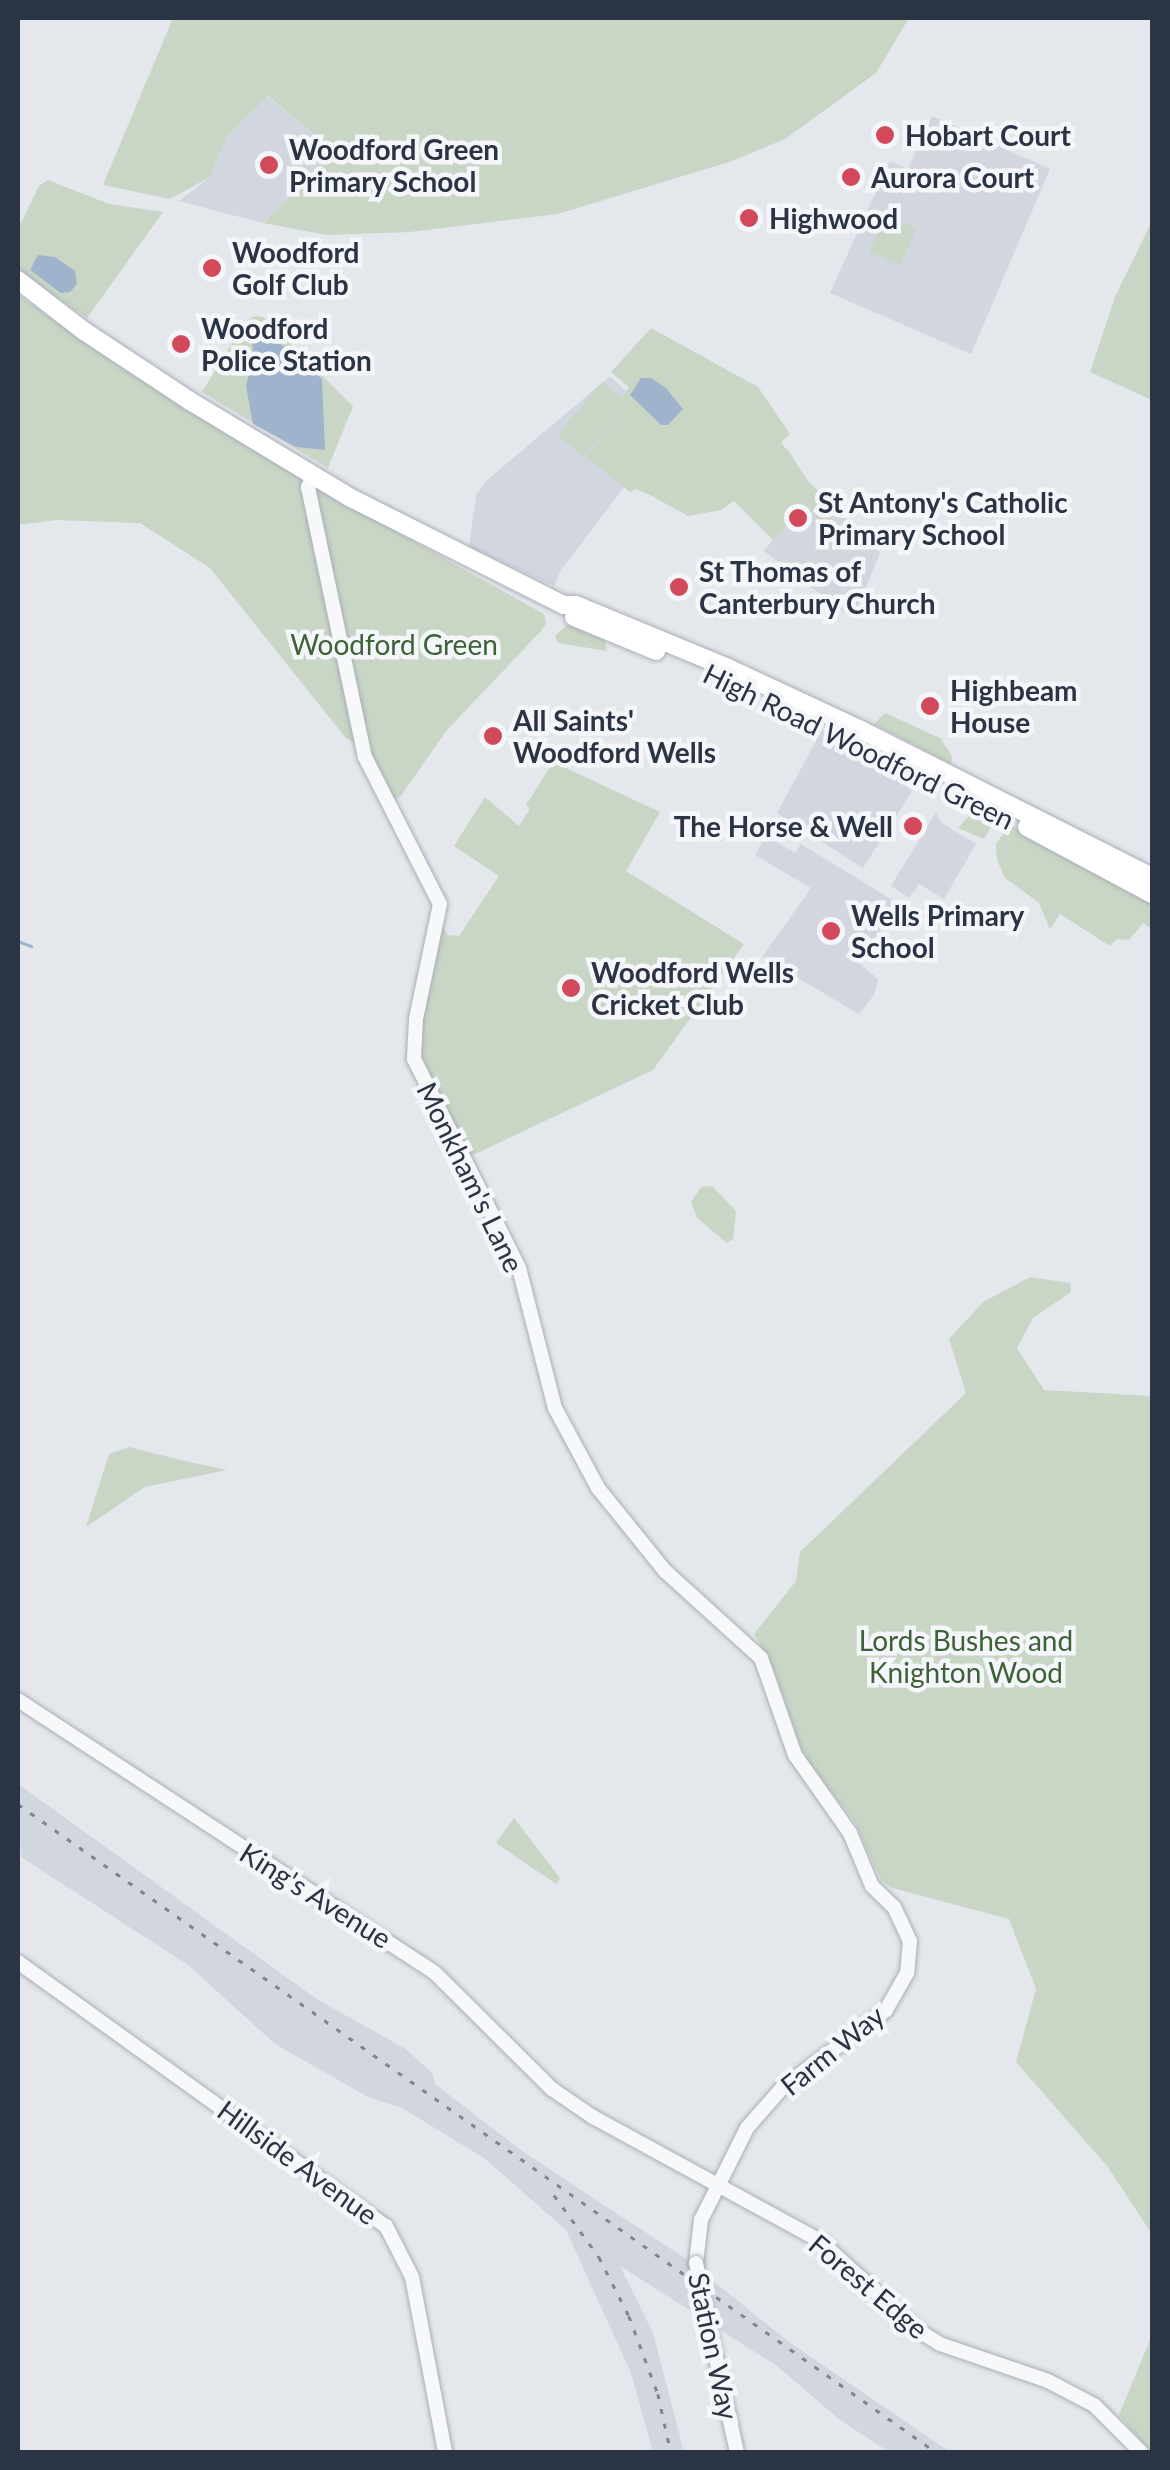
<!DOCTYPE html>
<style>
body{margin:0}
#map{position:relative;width:1170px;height:2470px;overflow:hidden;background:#e4e7ec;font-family:Lato,sans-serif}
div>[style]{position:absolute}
.built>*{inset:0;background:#d2d6de}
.green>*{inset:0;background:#c9d6c5;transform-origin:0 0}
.water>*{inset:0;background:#9fb4cc}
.stream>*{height:2.5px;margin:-1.25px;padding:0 1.25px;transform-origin:1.25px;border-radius:1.25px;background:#9fb4cc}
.roads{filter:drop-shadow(0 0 2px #a9aeb7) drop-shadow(0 0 2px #a9aeb7)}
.minor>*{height:14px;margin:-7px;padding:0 7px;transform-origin:7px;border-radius:7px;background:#f7f8fa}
.major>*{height:18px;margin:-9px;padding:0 9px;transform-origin:9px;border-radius:9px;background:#fff}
.rail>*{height:2.5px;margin-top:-1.25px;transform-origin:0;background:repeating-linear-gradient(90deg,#7d8696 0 5px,transparent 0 15px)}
.bridges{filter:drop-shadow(0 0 2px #a9aeb7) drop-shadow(0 0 2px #a9aeb7)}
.minor-bridge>*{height:14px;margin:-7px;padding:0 7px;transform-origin:7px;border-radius:7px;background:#f7f8fa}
.dots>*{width:28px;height:28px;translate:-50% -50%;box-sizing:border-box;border:5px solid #f4f6f9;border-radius:50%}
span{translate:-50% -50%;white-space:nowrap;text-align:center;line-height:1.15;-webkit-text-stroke:9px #f4f6f9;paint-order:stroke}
.poi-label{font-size:28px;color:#2b3445;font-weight:700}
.left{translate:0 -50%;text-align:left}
.right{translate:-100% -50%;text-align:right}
.park-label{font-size:28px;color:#3f6138}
.street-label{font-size:28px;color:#2b3445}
.frame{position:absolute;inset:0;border:20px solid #2b3445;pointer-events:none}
</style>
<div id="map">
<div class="built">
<div style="clip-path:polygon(267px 96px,335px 152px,263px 223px,179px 201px,210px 177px,227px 136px)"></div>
<div style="clip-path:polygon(932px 116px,1050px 169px,971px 354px,830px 293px,890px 161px,908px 169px)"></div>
<div style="clip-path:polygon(610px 376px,667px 431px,561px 570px,554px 586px,469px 547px,476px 496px,485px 482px)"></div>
<div style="clip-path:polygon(787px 448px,808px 481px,880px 553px,853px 619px,764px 551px,773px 540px,719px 486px)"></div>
<div style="clip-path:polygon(822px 730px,872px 751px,912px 791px,863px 868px,777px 813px)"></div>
<div style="clip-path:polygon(936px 812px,942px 823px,976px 844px,944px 899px,919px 884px,909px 898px,891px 886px)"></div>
<div style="clip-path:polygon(766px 836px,795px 853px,801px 844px,899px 904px,858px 962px,878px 979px,874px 995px,859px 1014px,762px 957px,811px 888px,755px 855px)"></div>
<div style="clip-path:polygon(18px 1784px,318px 2000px,406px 2049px,433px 2074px,435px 2084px,522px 2151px,683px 2257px,789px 2342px,950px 2452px,889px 2452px,840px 2420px,777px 2366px,620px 2266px,653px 2333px,684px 2452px,653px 2452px,631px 2373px,566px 2230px,484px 2158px,402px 2108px,368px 2097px,275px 2044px,188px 1965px,21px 1857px)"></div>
</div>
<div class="green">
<div style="clip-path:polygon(173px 18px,909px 18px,876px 73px,785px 139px,732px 161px,558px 214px,410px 232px,327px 235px,263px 223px,335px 152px,268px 96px,227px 136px,210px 177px,170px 199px,103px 185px)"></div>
<div style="clip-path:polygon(48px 180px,109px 204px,163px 212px,87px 318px,18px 271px,18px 229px,39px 186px)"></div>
<div style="left:885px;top:215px;width:34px;height:40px;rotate:23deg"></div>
<div style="clip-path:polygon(1152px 221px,1152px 400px,1090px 372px,1115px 297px)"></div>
<div style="clip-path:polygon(18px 295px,114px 363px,296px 476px,544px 614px,546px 624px,541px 631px,447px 730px,400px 797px,390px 798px,371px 755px,345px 737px,210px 568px,140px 523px,56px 520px,18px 525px)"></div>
<div style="clip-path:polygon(255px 316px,263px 317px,353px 406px,328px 468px,202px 392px,246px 321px)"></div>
<div style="clip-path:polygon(651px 328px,758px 387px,790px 434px,781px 442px,808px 481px,836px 509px,825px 525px,805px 506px,773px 540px,734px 501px,721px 510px,688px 516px,650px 495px,636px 489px,630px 492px,586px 457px,628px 404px,583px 457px,558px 435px,602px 382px,622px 398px,629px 387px,611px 372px)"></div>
<div style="clip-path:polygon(568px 624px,604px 638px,607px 651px,558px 643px,555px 636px)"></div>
<div style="clip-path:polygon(885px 713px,940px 738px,952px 756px,951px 764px,874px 724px)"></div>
<div style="clip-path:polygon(553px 762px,660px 812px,626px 871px,744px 944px,653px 1070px,469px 1157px,426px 1074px,420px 1051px,419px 1032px,442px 926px,448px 935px,459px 936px,499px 876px,454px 846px,485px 797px,519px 826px,530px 809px,526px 805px)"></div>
<div style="clip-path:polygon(986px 812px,995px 820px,984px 839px,958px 828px,970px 815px)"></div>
<div style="clip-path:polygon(1010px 824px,1152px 899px,1152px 929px,1143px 923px,1129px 940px,1117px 939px,1110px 946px,1060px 914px,1050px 929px,1039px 903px,1005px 878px,997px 860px,996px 844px)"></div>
<div style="clip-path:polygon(712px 1186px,736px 1211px,733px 1239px,727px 1243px,697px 1218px,691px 1202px,701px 1187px)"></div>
<div style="clip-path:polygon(1030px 1277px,1070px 1283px,1071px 1292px,1033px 1318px,1017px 1348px,1044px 1390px,1152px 1396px,1152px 2234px,1107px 2166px,1016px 2062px,1036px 1989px,1009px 1919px,892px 1888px,881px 1880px,855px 1822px,805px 1758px,772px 1665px,754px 1634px,796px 1581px,800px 1552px,966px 1393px,949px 1339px,983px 1302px)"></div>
<div style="clip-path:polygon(129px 1447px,185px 1461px,227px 1470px,145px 1487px,86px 1527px,109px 1454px)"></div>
<div style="clip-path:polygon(514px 1818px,560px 1878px,556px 1884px,496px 1843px)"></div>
<div style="clip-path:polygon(1152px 2335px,1152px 2452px,1151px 2452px,1119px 2415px)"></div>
</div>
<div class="water">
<div style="clip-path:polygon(38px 255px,55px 257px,75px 271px,77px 284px,70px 292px,61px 293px,30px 270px)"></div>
<div style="clip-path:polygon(265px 331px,322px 379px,325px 450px,296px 447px,253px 424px,246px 386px,254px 354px,251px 338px)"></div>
<div style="clip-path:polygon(641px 378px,651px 378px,666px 388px,683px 409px,668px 425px,661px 425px,630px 395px)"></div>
</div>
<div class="stream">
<div style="left:18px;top:941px;width:14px;rotate:21deg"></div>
</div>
<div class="roads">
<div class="minor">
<div style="left:313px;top:477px;width:11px;rotate:117deg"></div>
<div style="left:308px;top:487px;width:276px;rotate:78.1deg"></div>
<div style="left:365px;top:757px;width:165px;rotate:63deg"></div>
<div style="left:440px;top:904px;width:117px;rotate:101.8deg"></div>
<div style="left:416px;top:1019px;width:40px;rotate:92.9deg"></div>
<div style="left:414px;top:1059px;width:234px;rotate:63.3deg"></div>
<div style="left:519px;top:1268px;width:145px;rotate:75.6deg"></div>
<div style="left:555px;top:1408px;width:91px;rotate:61.7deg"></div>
<div style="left:598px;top:1488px;width:107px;rotate:51.1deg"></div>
<div style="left:665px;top:1571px;width:130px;rotate:42.2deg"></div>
<div style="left:761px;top:1658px;width:103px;rotate:70.7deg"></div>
<div style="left:795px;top:1755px;width:95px;rotate:54.8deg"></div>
<div style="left:850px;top:1833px;width:57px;rotate:67.5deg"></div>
<div style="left:872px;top:1886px;width:30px;rotate:44deg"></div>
<div style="left:894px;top:1907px;width:38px;rotate:65deg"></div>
<div style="left:910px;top:1941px;width:32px;rotate:95deg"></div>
<div style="left:907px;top:1973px;width:43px;rotate:119.6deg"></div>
<div style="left:886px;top:2010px;width:130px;rotate:143.1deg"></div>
<div style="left:782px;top:2088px;width:53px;rotate:131.2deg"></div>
<div style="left:747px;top:2128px;width:103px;rotate:116.6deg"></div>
<div style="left:701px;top:2220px;width:43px;rotate:96.6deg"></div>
<div style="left:18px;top:1700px;width:498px;rotate:33.2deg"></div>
<div style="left:435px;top:1973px;width:165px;rotate:44.8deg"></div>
<div style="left:552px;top:2089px;width:50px;rotate:34.3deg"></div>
<div style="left:593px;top:2117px;width:259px;rotate:28.6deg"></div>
<div style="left:820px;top:2241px;width:130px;rotate:42.5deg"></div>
<div style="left:916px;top:2329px;width:28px;rotate:32deg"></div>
<div style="left:940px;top:2344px;width:114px;rotate:18.9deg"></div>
<div style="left:1048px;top:2381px;width:52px;rotate:27.6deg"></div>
<div style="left:1094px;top:2405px;width:66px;rotate:45deg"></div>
<div style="left:18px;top:1962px;width:453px;rotate:35.7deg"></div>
<div style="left:386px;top:2226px;width:57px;rotate:63deg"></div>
<div style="left:412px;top:2277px;width:178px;rotate:79.3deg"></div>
<div style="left:709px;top:2326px;width:129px;rotate:77.5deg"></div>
</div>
<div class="major">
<div style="left:18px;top:280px;width:83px;rotate:37.7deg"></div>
<div style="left:84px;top:331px;width:127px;rotate:33.4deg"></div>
<div style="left:190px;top:401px;width:188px;rotate:31.1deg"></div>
<div style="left:351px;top:498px;width:238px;rotate:26.7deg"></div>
<div style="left:564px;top:605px;width:12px"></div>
<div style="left:576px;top:605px;width:165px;rotate:22.5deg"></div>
<div style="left:728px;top:668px;width:147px;rotate:25deg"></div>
<div style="left:861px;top:730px;width:326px;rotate:26.8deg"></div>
<div style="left:574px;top:617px;width:89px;rotate:22.5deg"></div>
<div style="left:1027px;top:827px;width:142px;rotate:28.2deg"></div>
</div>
</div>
<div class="rail">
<div style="left:18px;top:1804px;width:1124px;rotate:35.22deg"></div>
<div style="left:554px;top:2195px;width:77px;rotate:54deg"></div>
<div style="left:599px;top:2257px;width:66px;rotate:63deg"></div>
<div style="left:629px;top:2316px;width:83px;rotate:69.6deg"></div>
<div style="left:658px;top:2394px;width:59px;rotate:77.4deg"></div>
</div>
<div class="bridges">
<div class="minor-bridge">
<div style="left:696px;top:2263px;width:64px;rotate:78.3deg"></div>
</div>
</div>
<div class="dots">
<div style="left:885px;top:135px;background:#d1495b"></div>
<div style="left:269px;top:165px;background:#d1495b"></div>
<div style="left:851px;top:177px;background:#d1495b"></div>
<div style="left:749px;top:218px;background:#d1495b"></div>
<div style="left:212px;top:268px;background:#d1495b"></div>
<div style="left:181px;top:344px;background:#d1495b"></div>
<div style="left:798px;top:518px;background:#d1495b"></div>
<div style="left:679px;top:587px;background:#d1495b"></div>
<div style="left:930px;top:706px;background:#d1495b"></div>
<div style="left:493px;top:736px;background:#d1495b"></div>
<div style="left:913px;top:826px;background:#d1495b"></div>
<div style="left:831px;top:931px;background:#d1495b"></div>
<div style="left:571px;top:988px;background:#d1495b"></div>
</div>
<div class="poi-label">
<span class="left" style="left:905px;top:135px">Hobart Court</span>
<span class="left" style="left:289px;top:165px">Woodford Green<br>Primary School</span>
<span class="left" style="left:871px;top:177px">Aurora Court</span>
<span class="left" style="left:769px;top:218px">Highwood</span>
<span class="left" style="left:232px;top:268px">Woodford<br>Golf Club</span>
<span class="left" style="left:201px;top:344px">Woodford<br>Police Station</span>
<span class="left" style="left:818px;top:518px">St Antony's Catholic<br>Primary School</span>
<span class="left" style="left:699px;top:587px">St Thomas of<br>Canterbury Church</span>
<span class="left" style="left:950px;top:706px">Highbeam<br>House</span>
<span class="left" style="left:513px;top:736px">All Saints'<br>Woodford Wells</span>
<span class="right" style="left:893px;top:826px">The Horse &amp; Well</span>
<span class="left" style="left:851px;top:931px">Wells Primary<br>School</span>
<span class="left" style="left:591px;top:988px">Woodford Wells<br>Cricket Club</span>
</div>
<div class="park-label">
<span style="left:394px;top:644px">Woodford Green</span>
<span style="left:966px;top:1656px">Lords Bushes and<br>Knighton Wood</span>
</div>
<div class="street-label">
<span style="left:859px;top:746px;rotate:26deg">High Road Woodford Green</span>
<span style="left:471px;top:1177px;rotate:64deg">Monkham's Lane</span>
<span style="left:316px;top:1895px;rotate:32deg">King's Avenue</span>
<span style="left:832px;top:2050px;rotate:-39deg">Farm Way</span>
<span style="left:298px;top:2162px;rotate:36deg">Hillside Avenue</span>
<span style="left:869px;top:2286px;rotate:40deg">Forest Edge</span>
<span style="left:714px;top:2346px;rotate:78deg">Station Way</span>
</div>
<div class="frame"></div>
</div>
